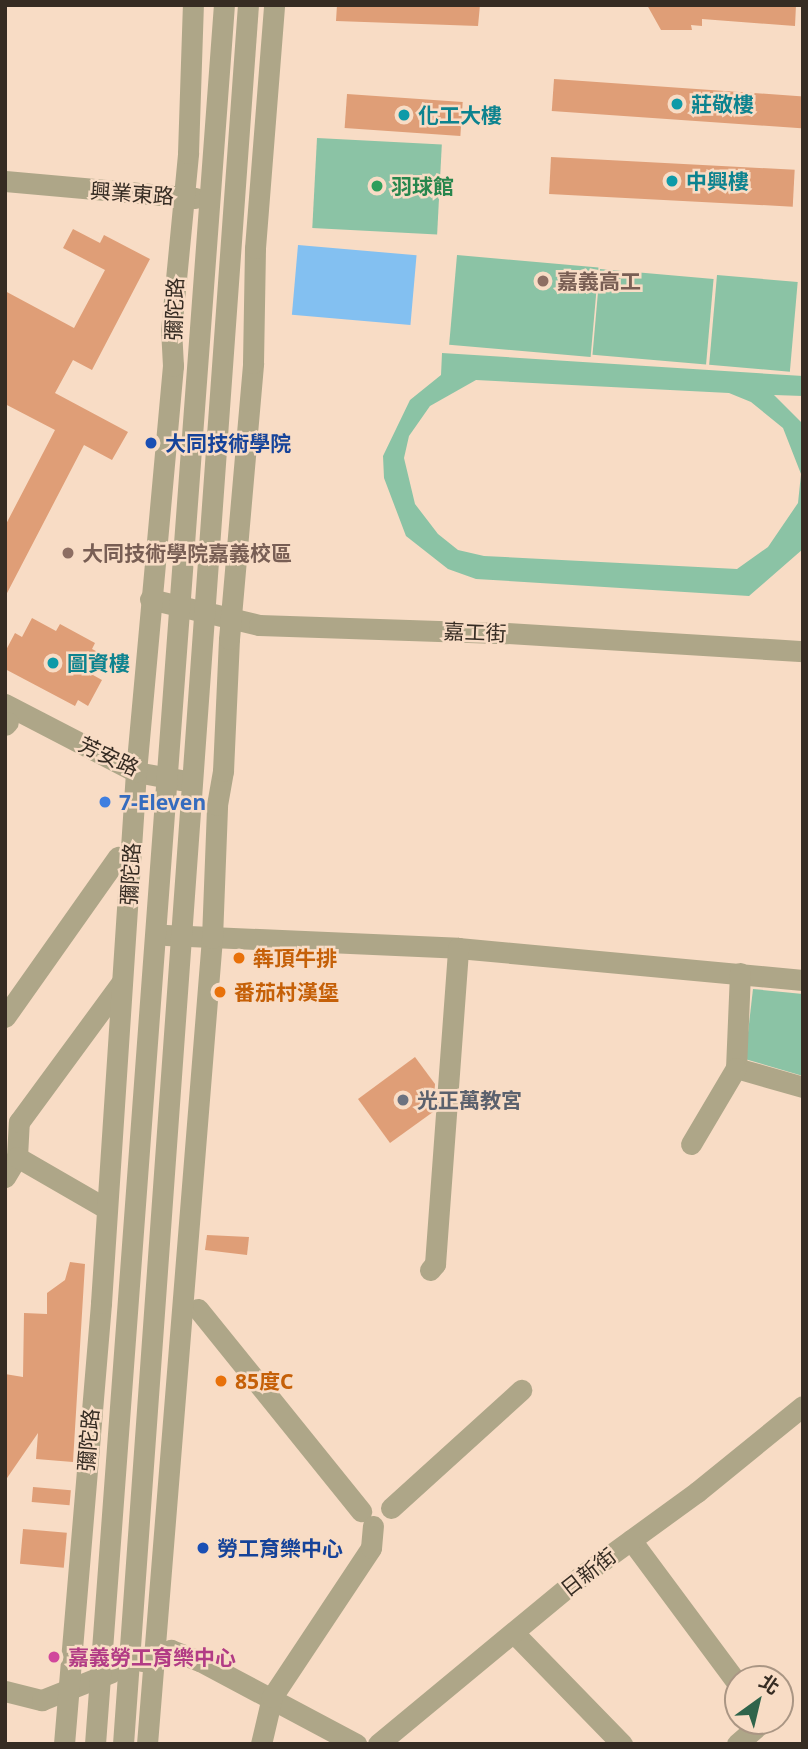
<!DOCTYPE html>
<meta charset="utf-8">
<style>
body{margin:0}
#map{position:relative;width:808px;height:1749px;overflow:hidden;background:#f8dcc5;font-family:"Noto Sans","Noto Sans TC",sans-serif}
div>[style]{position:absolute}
.green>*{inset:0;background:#8bc3a5;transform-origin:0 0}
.water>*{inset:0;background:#83c0f1;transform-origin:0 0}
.building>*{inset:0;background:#df9e77;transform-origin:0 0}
.minor>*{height:21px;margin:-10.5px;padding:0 10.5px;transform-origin:10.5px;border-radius:10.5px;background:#aea688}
.dots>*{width:19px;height:19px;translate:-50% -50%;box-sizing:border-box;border:4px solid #f8dcc5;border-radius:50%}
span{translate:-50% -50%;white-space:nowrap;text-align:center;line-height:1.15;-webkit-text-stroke:5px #f8dcc5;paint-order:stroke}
.culture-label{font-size:21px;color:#0d838f;font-weight:700}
.left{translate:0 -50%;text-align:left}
.leisure-label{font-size:21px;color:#27864d;font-weight:700}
.street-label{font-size:21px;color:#362c23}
.education-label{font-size:21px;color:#785e54;font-weight:700}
.transit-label{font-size:21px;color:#164399;font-weight:700}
.shop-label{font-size:21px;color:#366cbe;font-weight:700}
.food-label{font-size:21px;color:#c56008;font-weight:700}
.worship-label{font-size:21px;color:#5b616d;font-weight:700}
.hotel-label{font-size:21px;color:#b23c85;font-weight:700}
.frame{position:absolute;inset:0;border:7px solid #362c23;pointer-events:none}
.north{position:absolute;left:724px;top:1665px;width:70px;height:70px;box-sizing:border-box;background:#f8dcc5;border:2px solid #aa9684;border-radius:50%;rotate:34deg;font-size:19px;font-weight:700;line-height:28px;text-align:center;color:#362c23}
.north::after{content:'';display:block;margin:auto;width:24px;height:32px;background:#2f644b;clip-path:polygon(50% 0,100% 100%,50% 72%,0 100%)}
</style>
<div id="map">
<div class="green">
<div style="left:317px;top:138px;width:125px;height:90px;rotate:3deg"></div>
<div style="left:457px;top:255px;width:142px;height:90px;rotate:5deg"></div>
<div style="left:600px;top:269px;width:114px;height:86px;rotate:5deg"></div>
<div style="left:717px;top:275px;width:81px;height:90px;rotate:5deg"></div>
<div style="clip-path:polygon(evenodd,442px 353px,803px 376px,803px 396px,774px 395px,803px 424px,803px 549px,749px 596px,476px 579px,448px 569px,406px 536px,384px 478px,383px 456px,410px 400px,441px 375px,442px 353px,476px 380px,729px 393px,751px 402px,783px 428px,801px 474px,798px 503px,768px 547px,737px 569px,484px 556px,458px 550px,438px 534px,415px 504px,404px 458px,409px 436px,430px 406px,476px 380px)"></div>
<div style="clip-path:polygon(753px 989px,803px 994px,803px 1076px,745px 1059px)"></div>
</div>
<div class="water">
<div style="left:298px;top:245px;width:119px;height:70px;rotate:5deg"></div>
</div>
<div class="building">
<div style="clip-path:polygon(337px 5px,480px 5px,478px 26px,336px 21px)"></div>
<div style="clip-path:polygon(647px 5px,796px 5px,795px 26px,702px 19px,702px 26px,691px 25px,692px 30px,661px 30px)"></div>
<div style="left:554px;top:79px;width:250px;height:32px;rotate:4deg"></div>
<div style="left:347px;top:94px;width:116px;height:34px;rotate:4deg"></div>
<div style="left:551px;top:157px;width:244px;height:37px;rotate:3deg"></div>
<div style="clip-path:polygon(73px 229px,100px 243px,104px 235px,150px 259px,92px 370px,73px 360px,55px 393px,128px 432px,112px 460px,84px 445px,5px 597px,5px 526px,55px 430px,5px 404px,5px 291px,74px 328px,105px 270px,63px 248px)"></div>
<div style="clip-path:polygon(32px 618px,56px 631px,60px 624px,95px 643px,92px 649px,104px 655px,93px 675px,102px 680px,88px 706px,78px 700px,75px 706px,5px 669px,5px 652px,15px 633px,22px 637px)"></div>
<div style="clip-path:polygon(415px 1057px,435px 1084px,433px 1112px,390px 1143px,358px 1099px)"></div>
<div style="clip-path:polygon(207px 1235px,249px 1237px,247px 1255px,205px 1250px)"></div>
<div style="clip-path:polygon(70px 1262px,85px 1264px,73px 1462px,36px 1459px,38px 1433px,5px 1481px,5px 1374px,23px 1377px,24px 1313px,47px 1314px,47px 1293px,65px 1280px)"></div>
<div style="left:33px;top:1487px;width:38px;height:15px;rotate:5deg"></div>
<div style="left:23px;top:1529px;width:44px;height:35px;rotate:5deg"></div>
</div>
<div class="minor">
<div style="left:5px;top:181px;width:191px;rotate:5.1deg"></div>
<div style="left:150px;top:599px;width:112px;rotate:13.4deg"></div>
<div style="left:259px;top:625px;width:247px;rotate:1.9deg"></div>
<div style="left:506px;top:633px;width:298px;rotate:3.5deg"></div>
<div style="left:5px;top:704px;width:148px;rotate:27.4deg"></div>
<div style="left:136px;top:772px;width:46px;rotate:10.1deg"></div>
<div style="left:5px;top:725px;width:4px;rotate:-45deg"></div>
<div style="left:166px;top:935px;width:292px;rotate:2.5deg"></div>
<div style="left:458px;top:948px;width:346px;rotate:5.3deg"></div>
<div style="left:740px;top:973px;width:95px;rotate:92.4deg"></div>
<div style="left:736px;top:1068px;width:70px;rotate:15.8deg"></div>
<div style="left:5px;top:1017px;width:196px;rotate:-54.8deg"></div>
<div style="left:691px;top:1144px;width:88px;rotate:-59.4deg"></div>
<div style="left:17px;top:1157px;width:35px;rotate:-87deg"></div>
<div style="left:19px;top:1122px;width:174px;rotate:-53.7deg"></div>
<div style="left:5px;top:1177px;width:23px;rotate:-59deg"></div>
<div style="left:17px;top:1157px;width:104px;rotate:30deg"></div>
<div style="left:430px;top:1270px;width:8px;rotate:-50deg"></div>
<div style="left:435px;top:1264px;width:317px;rotate:-85.8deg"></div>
<div style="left:198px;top:1309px;width:260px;rotate:51.1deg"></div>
<div style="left:391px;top:1508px;width:176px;rotate:-42.2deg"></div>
<div style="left:631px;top:1540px;width:179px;rotate:53.4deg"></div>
<div style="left:514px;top:1633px;width:155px;rotate:45.8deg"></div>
<div style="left:142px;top:1661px;width:31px;rotate:-21deg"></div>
<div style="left:171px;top:1650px;width:31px;rotate:21deg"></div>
<div style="left:200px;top:1661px;width:177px;rotate:28deg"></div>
<div style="left:5px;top:1691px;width:38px;rotate:14deg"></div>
<div style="left:42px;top:1700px;width:75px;rotate:-21.8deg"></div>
<div style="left:64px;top:1744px;width:443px;rotate:-85.2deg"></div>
<div style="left:101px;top:1303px;width:532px;rotate:-86.23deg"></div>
<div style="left:136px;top:772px;width:408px;rotate:-84.8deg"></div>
<div style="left:173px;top:366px;width:35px;rotate:-93deg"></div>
<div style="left:171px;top:331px;width:179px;rotate:-84.5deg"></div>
<div style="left:188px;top:153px;width:148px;rotate:-88.1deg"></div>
<div style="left:95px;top:1744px;width:1744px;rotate:-85.76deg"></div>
<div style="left:123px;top:1744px;width:1743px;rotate:-85.89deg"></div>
<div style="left:147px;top:1744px;width:809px;rotate:-85.39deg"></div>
<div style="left:212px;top:938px;width:133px;rotate:-87.8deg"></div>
<div style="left:217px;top:805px;width:35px;rotate:-80deg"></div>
<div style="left:223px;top:771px;width:132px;rotate:-87.4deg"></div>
<div style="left:229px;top:639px;width:277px;rotate:-85deg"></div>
<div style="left:253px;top:363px;width:115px;rotate:-89deg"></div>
<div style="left:255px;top:248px;width:244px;rotate:-85.5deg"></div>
<div style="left:261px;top:1744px;width:48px;rotate:-76.8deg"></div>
<div style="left:272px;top:1697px;width:179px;rotate:-56.4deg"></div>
<div style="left:371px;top:1548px;width:22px;rotate:-85deg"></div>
<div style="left:378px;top:1744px;width:262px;rotate:-39.6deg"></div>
<div style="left:580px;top:1577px;width:145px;rotate:-36deg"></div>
<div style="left:697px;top:1492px;width:136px;rotate:-39.1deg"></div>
<div style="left:737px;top:1744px;width:35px;rotate:-41deg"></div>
</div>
<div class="dots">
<div style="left:677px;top:104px;background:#0f9aa8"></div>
<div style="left:404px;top:115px;background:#0f9aa8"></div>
<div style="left:672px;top:181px;background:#0f9aa8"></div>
<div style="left:377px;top:186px;background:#2e9e5b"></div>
<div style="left:543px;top:281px;background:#8d6e63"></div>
<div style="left:151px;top:443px;background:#1a4fb4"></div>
<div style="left:68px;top:553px;background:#8d6e63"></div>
<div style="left:53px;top:663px;background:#0f9aa8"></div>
<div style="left:105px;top:802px;background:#3f7fe0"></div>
<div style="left:239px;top:958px;background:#e8710a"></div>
<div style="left:220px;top:992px;background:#e8710a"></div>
<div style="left:403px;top:1100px;background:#6b7280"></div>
<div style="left:221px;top:1381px;background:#e8710a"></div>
<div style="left:203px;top:1548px;background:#1a4fb4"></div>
<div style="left:54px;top:1657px;background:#d1479c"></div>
</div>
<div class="culture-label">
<span class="left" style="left:691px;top:104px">莊敬樓</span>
<span class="left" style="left:418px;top:115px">化工大樓</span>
<span class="left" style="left:686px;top:181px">中興樓</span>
<span class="left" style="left:67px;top:663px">圖資樓</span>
</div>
<div class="leisure-label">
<span class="left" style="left:391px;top:186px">羽球館</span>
</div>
<div class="street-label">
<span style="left:132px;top:193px;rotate:4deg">興業東路</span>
<span style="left:174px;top:309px;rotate:-88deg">彌陀路</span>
<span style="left:475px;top:632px;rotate:2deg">嘉工街</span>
<span style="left:109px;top:756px;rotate:25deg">芳安路</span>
<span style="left:130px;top:874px;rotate:-87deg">彌陀路</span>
<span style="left:88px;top:1440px;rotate:-85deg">彌陀路</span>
<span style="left:588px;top:1572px;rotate:-38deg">日新街</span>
</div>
<div class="education-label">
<span class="left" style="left:557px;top:281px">嘉義高工</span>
<span class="left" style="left:82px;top:553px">大同技術學院嘉義校區</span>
</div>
<div class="transit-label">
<span class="left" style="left:165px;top:443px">大同技術學院</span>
<span class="left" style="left:217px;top:1548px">勞工育樂中心</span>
</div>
<div class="shop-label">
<span class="left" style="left:119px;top:802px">7-Eleven</span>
</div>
<div class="food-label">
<span class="left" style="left:253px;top:958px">犇頂牛排</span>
<span class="left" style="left:234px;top:992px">番茄村漢堡</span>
<span class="left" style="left:235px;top:1381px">85度C</span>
</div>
<div class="worship-label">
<span class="left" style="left:417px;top:1100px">光正萬教宮</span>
</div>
<div class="hotel-label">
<span class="left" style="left:68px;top:1657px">嘉義勞工育樂中心</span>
</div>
<div class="frame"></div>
<div class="north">北</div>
</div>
